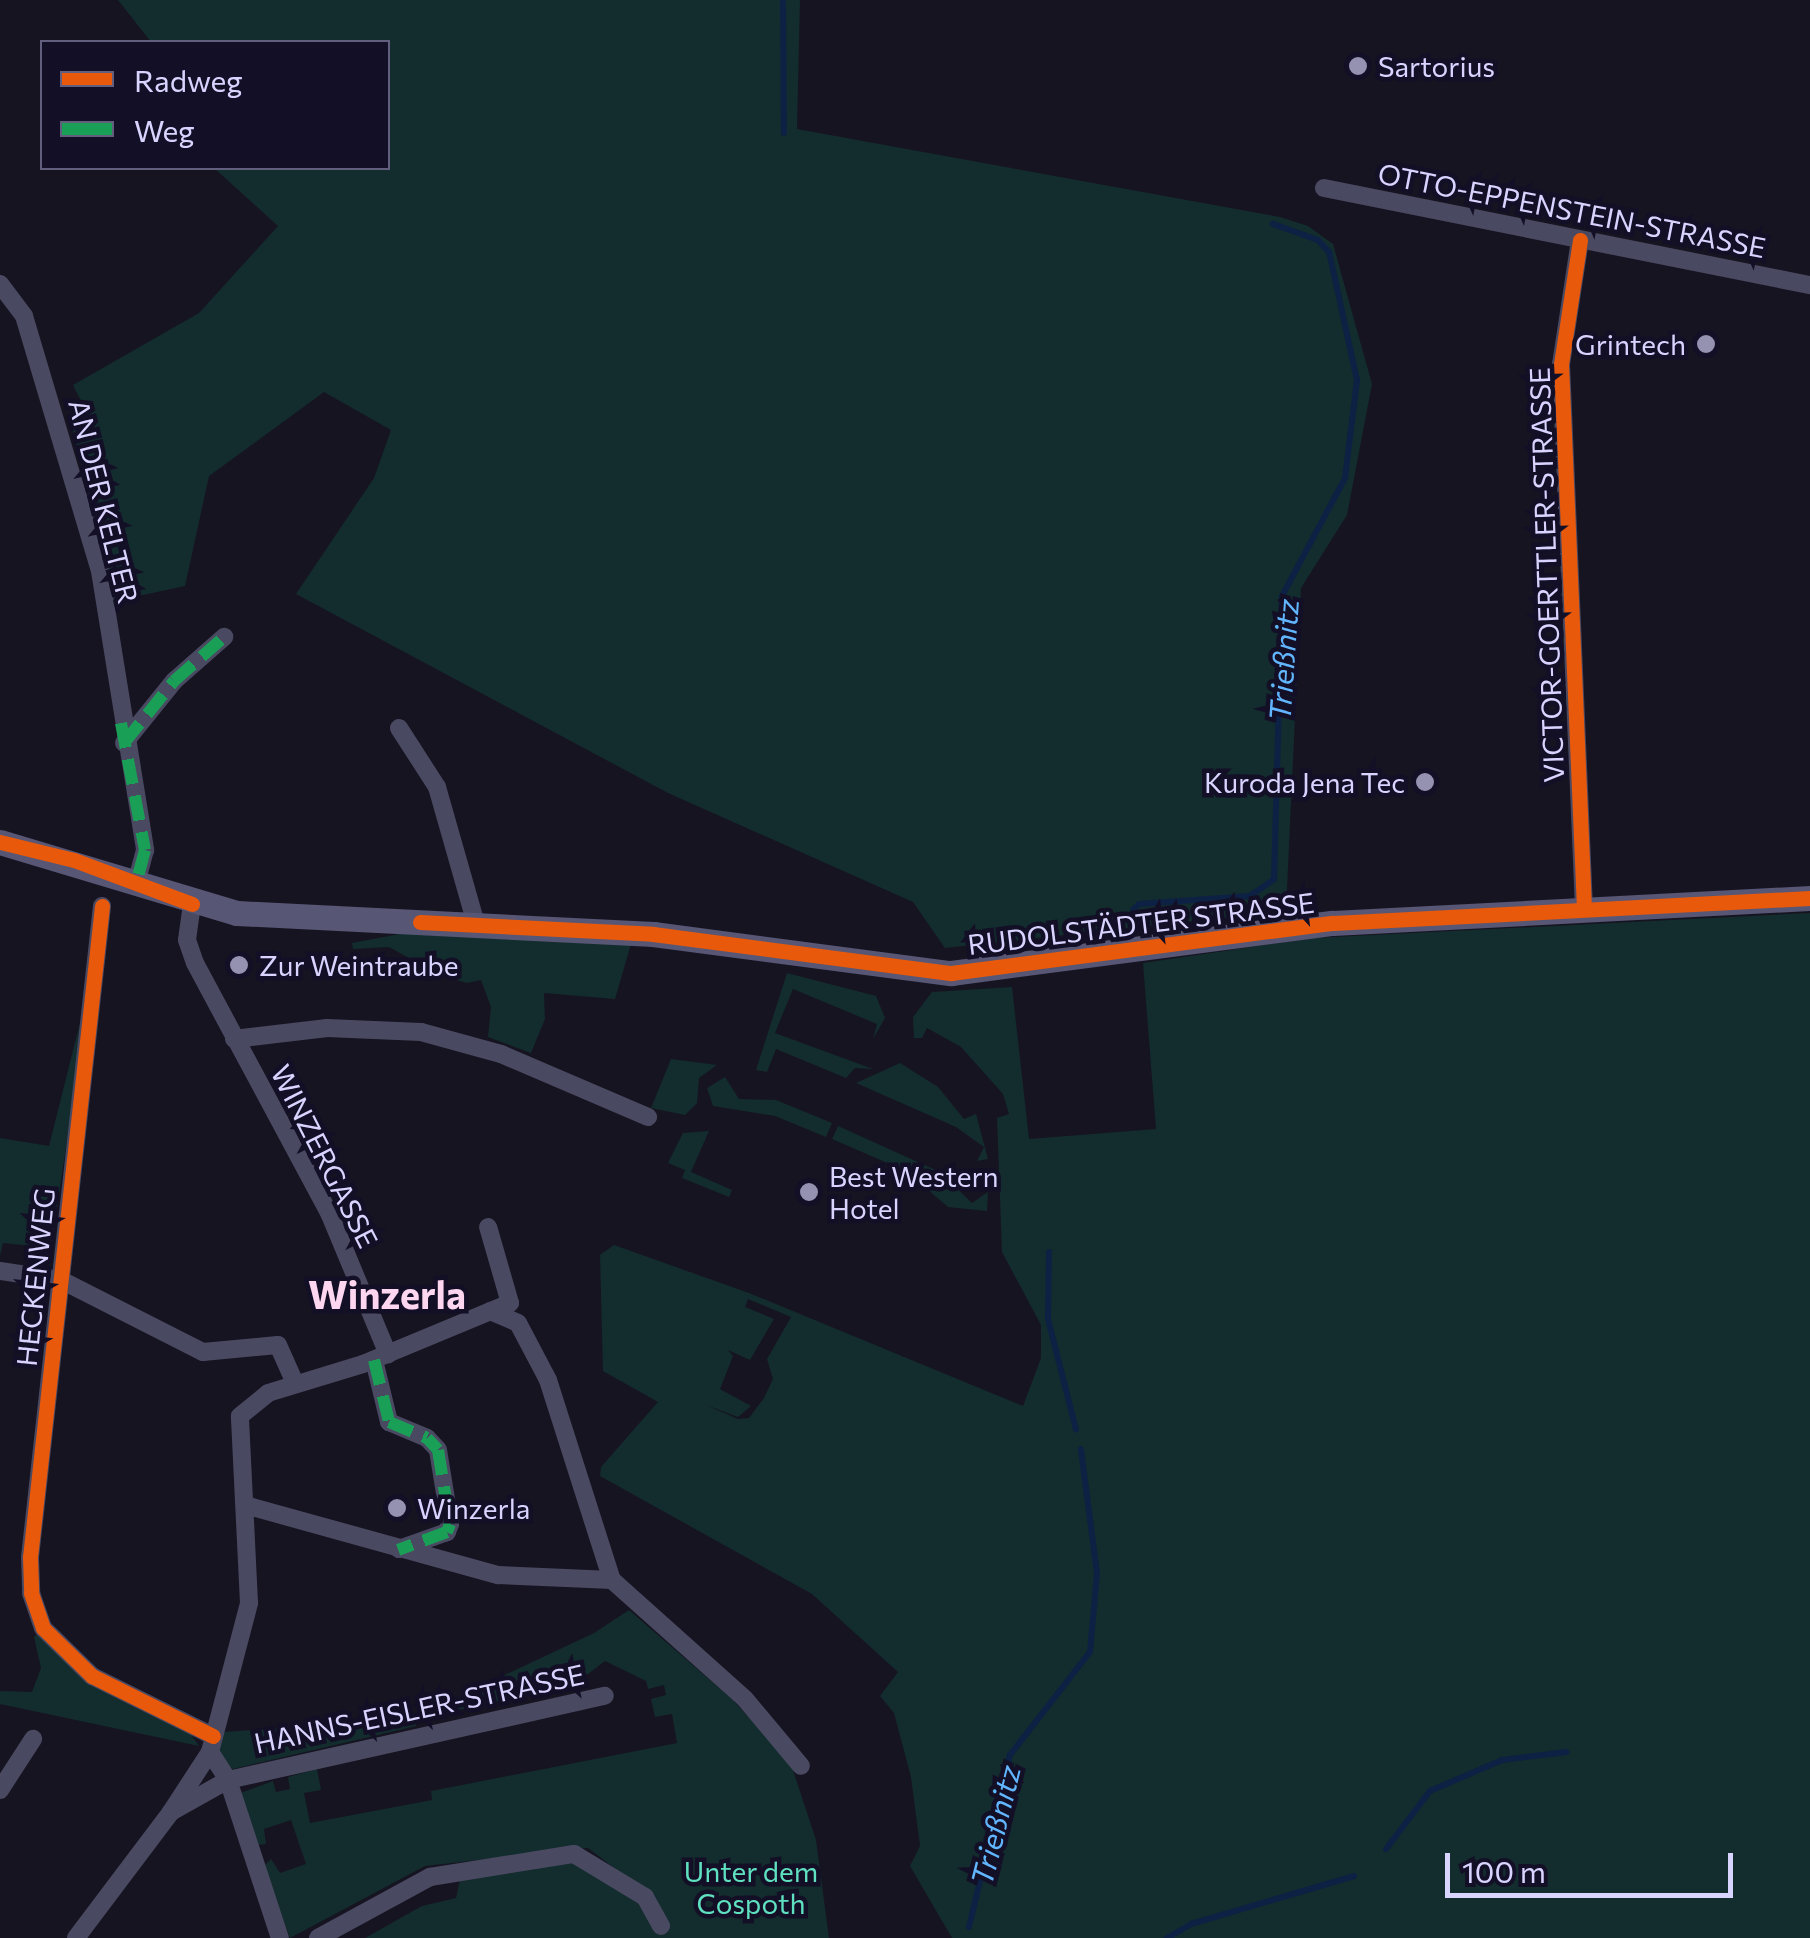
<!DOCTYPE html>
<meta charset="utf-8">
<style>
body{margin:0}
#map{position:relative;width:1810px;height:1938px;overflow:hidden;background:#161421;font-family:Commissioner,sans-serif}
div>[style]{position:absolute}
.green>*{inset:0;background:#132c2d}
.stream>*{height:6px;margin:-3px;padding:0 3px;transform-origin:3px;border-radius:3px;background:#0d2144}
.street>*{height:18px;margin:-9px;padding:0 9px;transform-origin:9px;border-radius:9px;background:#4a4962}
.secondary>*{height:25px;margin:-12.5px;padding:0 12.5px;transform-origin:12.5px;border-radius:12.5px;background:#575674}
.quiet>*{height:12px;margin-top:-6px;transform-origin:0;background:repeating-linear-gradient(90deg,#1a9f57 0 25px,transparent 0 37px)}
.cycleway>*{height:15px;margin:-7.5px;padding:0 7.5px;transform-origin:7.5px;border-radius:7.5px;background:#e8590c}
.dots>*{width:28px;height:28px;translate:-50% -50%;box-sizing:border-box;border:5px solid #130f26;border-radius:50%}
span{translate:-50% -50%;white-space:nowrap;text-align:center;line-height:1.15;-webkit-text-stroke:9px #130f26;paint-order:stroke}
.poi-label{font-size:28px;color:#d9d4ff}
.left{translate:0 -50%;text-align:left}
.right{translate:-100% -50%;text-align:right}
.street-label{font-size:28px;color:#d9d4ff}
.park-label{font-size:28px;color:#5fe0c0}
.water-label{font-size:30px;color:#62b6ff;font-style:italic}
.district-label{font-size:38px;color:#ffd6f0;font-weight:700}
.legend{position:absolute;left:40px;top:40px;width:350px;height:130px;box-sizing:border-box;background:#130f26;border:2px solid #625e7d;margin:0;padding:12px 18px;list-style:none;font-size:30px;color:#d9d4ff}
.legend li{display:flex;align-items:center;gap:20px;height:50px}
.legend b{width:50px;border:2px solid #625e7d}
.scale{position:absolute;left:1445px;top:1853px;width:288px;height:45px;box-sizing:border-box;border:5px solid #d9d4ff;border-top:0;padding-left:12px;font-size:30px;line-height:35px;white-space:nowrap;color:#d9d4ff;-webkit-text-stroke:8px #130f26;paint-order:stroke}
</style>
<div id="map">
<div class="green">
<div style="clip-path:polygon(118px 0,800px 0,797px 129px,1280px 217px,1308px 226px,1333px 244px,1372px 384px,1347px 515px,1301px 588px,1286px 911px,945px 948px,913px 902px,668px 793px,296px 594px,374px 478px,391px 430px,324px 392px,209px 476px,185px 586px,115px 601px,69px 415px,81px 401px,73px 385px,199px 313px,278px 226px,214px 168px,388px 168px,388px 42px,151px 42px)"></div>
<div style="clip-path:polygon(evenodd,1810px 913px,1810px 1938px,952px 1938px,910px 1866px,920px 1846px,911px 1777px,894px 1713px,880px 1696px,898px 1672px,812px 1594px,600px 1476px,601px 1467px,658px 1402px,603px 1371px,600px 1255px,614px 1245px,749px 1293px,1023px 1406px,1041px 1358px,1041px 1325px,1002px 1252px,997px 1118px,1009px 1114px,1003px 1094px,961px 1047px,927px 1028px,922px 1038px,914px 1038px,913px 1017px,932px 992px,1012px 987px,1029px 1139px,1156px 1129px,1143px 963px,1313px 938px,1810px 913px,748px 1299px,791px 1317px,767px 1359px,773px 1379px,764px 1398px,749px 1418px,738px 1419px,706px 1405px,738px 1417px,751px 1406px,720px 1389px,733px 1356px,728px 1350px,750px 1360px,774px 1319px,745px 1307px,748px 1299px)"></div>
<div style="clip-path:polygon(415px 931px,631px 944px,615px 999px,544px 993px,545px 1019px,531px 1053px,488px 1037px,491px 1007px,481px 980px,467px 983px,410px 966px,409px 958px,389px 947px,353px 949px,352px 943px)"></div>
<div style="clip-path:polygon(787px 973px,876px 996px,885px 1018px,873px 1039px,877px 1024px,793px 989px,775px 1033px,873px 1069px,855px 1068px,846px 1078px,776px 1049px,767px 1072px,756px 1070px)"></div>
<div style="clip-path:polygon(91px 979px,51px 1248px,3px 1243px,0 1256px,0 1138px,49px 1146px)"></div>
<div style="clip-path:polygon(671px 1059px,717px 1065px,699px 1078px,697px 1103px,685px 1115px,651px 1108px)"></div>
<div style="clip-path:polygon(900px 1063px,938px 1087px,964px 1119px,976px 1114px,988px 1159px,977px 1161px,984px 1147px,956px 1127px,856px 1083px)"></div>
<div style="clip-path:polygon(725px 1077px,739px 1099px,776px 1100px,832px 1123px,826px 1137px,775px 1116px,713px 1106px,707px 1088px)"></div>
<div style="clip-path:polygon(838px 1126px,940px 1172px,972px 1203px,988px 1192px,987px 1211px,948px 1207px,906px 1171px,832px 1139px)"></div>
<div style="clip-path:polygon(709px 1131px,691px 1172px,732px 1190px,729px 1197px,682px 1178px,685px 1170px,668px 1163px,683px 1133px)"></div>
<div style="clip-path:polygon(629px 1610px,732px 1699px,791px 1764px,816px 1840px,829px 1938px,365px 1938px,422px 1906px,456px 1898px,461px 1875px,575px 1858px,617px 1870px,588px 1848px,425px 1866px,290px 1938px,263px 1867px,271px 1859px,280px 1873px,306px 1864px,291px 1820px,264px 1829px,266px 1844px,256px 1845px,238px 1794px,273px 1781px,276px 1792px,290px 1789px,288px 1777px,317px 1769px,321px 1790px,304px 1793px,310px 1823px,432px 1800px,431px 1791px,677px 1743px,672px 1714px,655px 1717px,651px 1699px,666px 1695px,664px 1685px,648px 1689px,646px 1681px,605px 1661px,588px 1674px,501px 1691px,503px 1700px,416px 1719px,416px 1726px,233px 1769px,217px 1757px,223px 1732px,390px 1721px,439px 1706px,594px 1633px)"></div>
<div style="clip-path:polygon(39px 1633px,88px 1682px,190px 1733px,199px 1746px,0 1704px,0 1691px,32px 1692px,41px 1668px,34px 1637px)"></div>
</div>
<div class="stream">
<div style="left:783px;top:0;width:133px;rotate:89.6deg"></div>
<div style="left:1133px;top:910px;width:8px;rotate:-45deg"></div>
<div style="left:1139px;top:904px;width:111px;rotate:-4.1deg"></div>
<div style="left:1250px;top:896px;width:29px;rotate:-35deg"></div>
<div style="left:1274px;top:879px;width:283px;rotate:-88.4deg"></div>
<div style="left:1282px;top:596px;width:134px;rotate:-61.9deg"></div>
<div style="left:1345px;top:478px;width:99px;rotate:-83deg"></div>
<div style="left:1357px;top:380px;width:131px;rotate:-102.3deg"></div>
<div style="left:1329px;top:252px;width:16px;rotate:-133deg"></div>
<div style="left:1318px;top:240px;width:48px;rotate:-160.4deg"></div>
<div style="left:1049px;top:1252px;width:67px;rotate:90.9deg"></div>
<div style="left:1048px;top:1319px;width:114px;rotate:75.8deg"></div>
<div style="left:1386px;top:1849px;width:73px;rotate:-52.8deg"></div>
<div style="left:1430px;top:1791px;width:78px;rotate:-23.3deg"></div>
<div style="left:1502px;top:1760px;width:65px;rotate:-7deg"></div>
<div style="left:969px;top:1927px;width:177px;rotate:-76.6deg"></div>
<div style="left:1010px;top:1755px;width:130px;rotate:-52.2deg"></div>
<div style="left:1090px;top:1652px;width:79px;rotate:-84.9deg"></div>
<div style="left:1097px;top:1573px;width:125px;rotate:-97.4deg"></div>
<div style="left:1167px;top:1938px;width:28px;rotate:-30deg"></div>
<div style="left:1191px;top:1924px;width:170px;rotate:-16.4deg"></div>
</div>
<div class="street">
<div style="left:1324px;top:188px;width:496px;rotate:11.3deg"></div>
<div style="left:1580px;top:240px;width:125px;rotate:98.7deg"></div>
<div style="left:1561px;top:364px;width:545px;rotate:87.58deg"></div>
<div style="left:0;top:284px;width:40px;rotate:53deg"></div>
<div style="left:24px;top:316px;width:266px;rotate:73.4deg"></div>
<div style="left:100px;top:571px;width:283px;rotate:80.8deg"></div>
<div style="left:145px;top:850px;width:34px;rotate:105deg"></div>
<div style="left:399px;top:728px;width:70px;rotate:57.2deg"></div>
<div style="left:437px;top:787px;width:142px;rotate:74.1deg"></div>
<div style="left:124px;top:743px;width:80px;rotate:-51.1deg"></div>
<div style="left:174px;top:681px;width:67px;rotate:-41.3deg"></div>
<div style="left:192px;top:904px;width:36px;rotate:98deg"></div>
<div style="left:187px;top:940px;width:24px;rotate:71deg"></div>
<div style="left:195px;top:963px;width:286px;rotate:61.8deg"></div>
<div style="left:330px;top:1215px;width:151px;rotate:67.4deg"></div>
<div style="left:102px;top:906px;width:655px;rotate:96.31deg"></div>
<div style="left:30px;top:1557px;width:36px;rotate:88deg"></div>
<div style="left:31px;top:1593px;width:37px;rotate:71deg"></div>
<div style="left:43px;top:1628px;width:69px;rotate:44.4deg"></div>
<div style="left:92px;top:1676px;width:135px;rotate:26.4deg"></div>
<div style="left:234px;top:1039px;width:94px;rotate:-6.7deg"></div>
<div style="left:327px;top:1028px;width:94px;rotate:2.4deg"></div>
<div style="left:421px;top:1032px;width:83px;rotate:15.4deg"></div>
<div style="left:501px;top:1054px;width:160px;rotate:23.2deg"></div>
<div style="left:0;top:1271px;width:62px;rotate:8.4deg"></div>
<div style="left:61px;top:1280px;width:159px;rotate:26.9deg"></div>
<div style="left:203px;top:1352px;width:75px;rotate:-5.3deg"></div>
<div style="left:278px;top:1345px;width:42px;rotate:65.9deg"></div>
<div style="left:490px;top:1311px;width:30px;rotate:23deg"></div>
<div style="left:518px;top:1323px;width:64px;rotate:62.2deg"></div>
<div style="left:548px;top:1380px;width:210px;rotate:72.3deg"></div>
<div style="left:612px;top:1580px;width:178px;rotate:41.8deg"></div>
<div style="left:745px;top:1699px;width:87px;rotate:50.1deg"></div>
<div style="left:374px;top:1360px;width:64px;rotate:76.4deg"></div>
<div style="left:389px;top:1422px;width:41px;rotate:22.8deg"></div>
<div style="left:427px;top:1438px;width:16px;rotate:47deg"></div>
<div style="left:438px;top:1450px;width:75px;rotate:80.8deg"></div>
<div style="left:450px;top:1524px;width:9px;rotate:111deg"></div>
<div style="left:447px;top:1532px;width:51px;rotate:160.5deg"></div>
<div style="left:245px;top:1505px;width:263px;rotate:15.5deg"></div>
<div style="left:498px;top:1575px;width:114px;rotate:2.5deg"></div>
<div style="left:210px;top:1752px;width:33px;rotate:57deg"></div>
<div style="left:228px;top:1780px;width:166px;rotate:71.8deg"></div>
<div style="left:0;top:1790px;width:61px;rotate:-57.1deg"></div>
<div style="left:171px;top:1812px;width:72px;rotate:-57deg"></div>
<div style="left:210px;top:1752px;width:154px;rotate:-75.3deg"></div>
<div style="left:249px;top:1603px;width:187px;rotate:-92.8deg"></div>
<div style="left:240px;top:1416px;width:36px;rotate:-39deg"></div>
<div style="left:268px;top:1393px;width:99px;rotate:-17deg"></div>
<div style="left:363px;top:1364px;width:159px;rotate:-22.5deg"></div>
<div style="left:510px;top:1303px;width:79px;rotate:-106.1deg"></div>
<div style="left:76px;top:1938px;width:158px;rotate:-53deg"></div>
<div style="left:171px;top:1812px;width:65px;rotate:-29.3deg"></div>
<div style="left:228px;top:1780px;width:386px;rotate:-12.6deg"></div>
<div style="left:318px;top:1938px;width:128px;rotate:-28.6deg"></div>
<div style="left:430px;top:1877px;width:146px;rotate:-9.1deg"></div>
<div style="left:574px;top:1854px;width:83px;rotate:31.2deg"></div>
<div style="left:645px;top:1897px;width:33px;rotate:61deg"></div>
</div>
<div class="secondary">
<div style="left:0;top:842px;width:247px;rotate:16.7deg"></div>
<div style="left:237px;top:913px;width:417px;rotate:2.9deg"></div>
<div style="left:653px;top:934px;width:301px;rotate:7.5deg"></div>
<div style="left:951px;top:973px;width:385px;rotate:-7.5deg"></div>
<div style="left:1333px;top:923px;width:478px;rotate:-3deg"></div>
</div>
<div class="quiet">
<div style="left:121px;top:723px;width:129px;rotate:79.3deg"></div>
<div style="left:145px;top:850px;width:34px;rotate:105deg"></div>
<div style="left:124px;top:743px;width:80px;rotate:-51.1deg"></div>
<div style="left:174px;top:681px;width:67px;rotate:-41.3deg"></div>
<div style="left:374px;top:1360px;width:64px;rotate:76.4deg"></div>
<div style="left:389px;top:1422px;width:41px;rotate:22.8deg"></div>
<div style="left:427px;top:1438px;width:16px;rotate:47deg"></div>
<div style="left:438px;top:1450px;width:75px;rotate:80.8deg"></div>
<div style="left:450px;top:1524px;width:9px;rotate:111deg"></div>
<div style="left:447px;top:1532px;width:52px;rotate:159.8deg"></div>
</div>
<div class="cycleway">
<div style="left:1580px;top:240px;width:125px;rotate:98.7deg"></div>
<div style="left:1561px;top:364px;width:545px;rotate:87.58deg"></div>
<div style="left:0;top:842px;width:76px;rotate:13.7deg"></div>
<div style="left:74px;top:860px;width:126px;rotate:20.4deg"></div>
<div style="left:102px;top:906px;width:655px;rotate:96.31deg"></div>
<div style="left:30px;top:1557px;width:36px;rotate:88deg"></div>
<div style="left:31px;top:1593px;width:37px;rotate:71deg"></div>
<div style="left:43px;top:1628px;width:69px;rotate:44.4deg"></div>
<div style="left:92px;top:1676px;width:135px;rotate:26.4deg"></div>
<div style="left:420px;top:922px;width:233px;rotate:2.9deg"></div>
<div style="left:653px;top:934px;width:301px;rotate:7.5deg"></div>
<div style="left:951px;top:973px;width:385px;rotate:-7.5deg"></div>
<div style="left:1333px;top:923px;width:478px;rotate:-3deg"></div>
</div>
<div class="dots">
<div style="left:1358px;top:66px;background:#9591b1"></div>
<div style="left:1706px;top:344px;background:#9591b1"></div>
<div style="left:1425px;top:782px;background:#9591b1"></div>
<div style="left:239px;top:965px;background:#9591b1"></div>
<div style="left:809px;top:1192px;background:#9591b1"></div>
<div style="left:397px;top:1508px;background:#9591b1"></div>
</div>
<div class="poi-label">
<span class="left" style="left:1378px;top:66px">Sartorius</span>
<span class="right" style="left:1686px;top:344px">Grintech</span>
<span class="right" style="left:1405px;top:782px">Kuroda Jena Tec</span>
<span class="left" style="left:259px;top:965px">Zur Weintraube</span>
<span class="left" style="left:829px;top:1192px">Best Western<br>Hotel</span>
<span class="left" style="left:417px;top:1508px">Winzerla</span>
</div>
<div class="street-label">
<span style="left:1572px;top:210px;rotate:11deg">OTTO-EPPENSTEIN-STRASSE</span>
<span style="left:104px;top:501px;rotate:76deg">AN DER KELTER</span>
<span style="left:1546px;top:575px;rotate:-92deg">VICTOR-GOERTTLER-STRASSE</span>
<span style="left:1141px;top:923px;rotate:-7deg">RUDOLSTÄDTER STRASSE</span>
<span style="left:325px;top:1156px;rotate:63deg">WINZERGASSE</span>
<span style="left:35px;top:1277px;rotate:-84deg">HECKENWEG</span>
<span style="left:419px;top:1708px;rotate:-12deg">HANNS-EISLER-STRASSE</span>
</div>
<div class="park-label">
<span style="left:751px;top:1887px">Unter dem<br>Cospoth</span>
</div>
<div class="water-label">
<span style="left:1283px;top:660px;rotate:-86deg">Trießnitz</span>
<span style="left:995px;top:1825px;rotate:-76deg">Trießnitz</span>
</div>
<div class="district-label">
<span style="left:387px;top:1294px">Winzerla</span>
</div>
<ul class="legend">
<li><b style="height:12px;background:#e8590c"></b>Radweg</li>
<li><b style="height:12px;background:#1a9f57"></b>Weg</li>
</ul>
<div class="scale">100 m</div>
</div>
